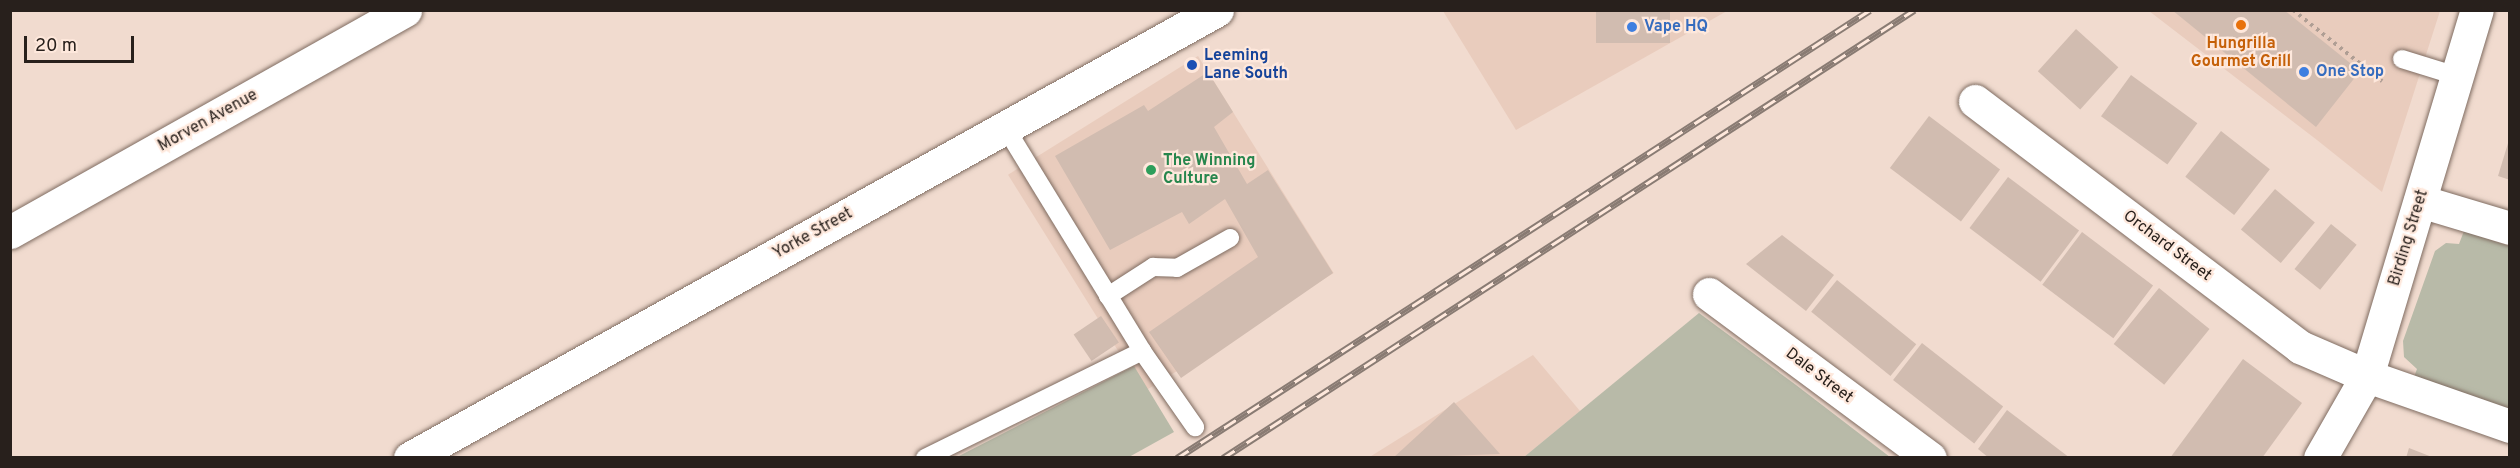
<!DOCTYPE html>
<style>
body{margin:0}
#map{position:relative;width:2520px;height:468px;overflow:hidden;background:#f1dbcf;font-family:Overpass,sans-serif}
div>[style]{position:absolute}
.built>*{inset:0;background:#e9ccbd;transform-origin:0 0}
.green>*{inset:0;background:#b8baa8}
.building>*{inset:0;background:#d1bcb0;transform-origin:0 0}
.path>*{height:4px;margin-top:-2px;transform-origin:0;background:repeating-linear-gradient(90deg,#af9e94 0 3px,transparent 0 7.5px)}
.roads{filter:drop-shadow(0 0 2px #7f6c61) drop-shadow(0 0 2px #7f6c61)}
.service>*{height:18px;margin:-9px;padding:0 9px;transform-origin:9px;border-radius:9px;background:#fff}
.minor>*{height:33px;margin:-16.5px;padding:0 16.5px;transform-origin:16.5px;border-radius:16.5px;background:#fff}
.rail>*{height:7px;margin-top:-3.5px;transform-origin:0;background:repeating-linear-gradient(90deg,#fee8dc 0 14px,#897b73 0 28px);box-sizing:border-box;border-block:2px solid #897b73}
.dots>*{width:16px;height:16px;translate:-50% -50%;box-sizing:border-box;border:3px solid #fee8dc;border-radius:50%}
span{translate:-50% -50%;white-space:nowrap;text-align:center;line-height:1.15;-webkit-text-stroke:4.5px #fee8dc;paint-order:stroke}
.shop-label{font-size:16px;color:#366cbe;font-weight:700}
.left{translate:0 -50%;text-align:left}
.food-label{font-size:16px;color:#c56008;font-weight:700}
.transit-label{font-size:16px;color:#164399;font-weight:700}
.street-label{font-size:16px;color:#28201c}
.leisure-label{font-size:16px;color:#27864d;font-weight:700}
.frame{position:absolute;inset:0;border:12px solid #28201c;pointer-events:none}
.scale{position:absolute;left:24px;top:36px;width:110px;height:27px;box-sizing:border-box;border:3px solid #28201c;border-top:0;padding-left:8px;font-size:18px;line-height:21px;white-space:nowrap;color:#28201c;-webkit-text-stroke:4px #fee8dc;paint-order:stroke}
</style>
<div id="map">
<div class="built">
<div style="clip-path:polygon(1443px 11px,1727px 11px,1516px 130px)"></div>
<div style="clip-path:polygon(2149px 11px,2440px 11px,2382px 192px,2317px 140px)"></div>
<div style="left:1198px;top:56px;width:256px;height:224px;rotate:58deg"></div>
<div style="clip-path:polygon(1533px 355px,1580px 411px,1524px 457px,1368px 458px)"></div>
</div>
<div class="green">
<div style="clip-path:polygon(2464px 231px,2509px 246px,2509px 410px,2414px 377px,2417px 369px,2404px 357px,2403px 341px,2435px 251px,2446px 243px,2459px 244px)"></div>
<div style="clip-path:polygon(1699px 313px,1796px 385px,1890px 457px,1524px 457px)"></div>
<div style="clip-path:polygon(1134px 366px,1174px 432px,1129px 457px,957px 457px)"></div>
</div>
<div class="building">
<div style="left:1596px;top:10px;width:74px;height:33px"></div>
<div style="clip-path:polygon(2172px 10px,2284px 10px,2360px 71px,2316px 127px)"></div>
<div style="left:2076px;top:29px;width:57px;height:57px;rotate:42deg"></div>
<div style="clip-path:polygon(1208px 72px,1233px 112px,1214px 127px,1247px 184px,1268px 170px,1333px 273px,1181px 378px,1149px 332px,1258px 257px,1225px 199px,1189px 224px,1182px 212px,1110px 250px,1055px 156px,1144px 105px,1148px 111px)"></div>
<div style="left:2131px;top:75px;width:82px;height:51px;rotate:36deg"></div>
<div style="left:1929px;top:116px;width:89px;height:65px;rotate:37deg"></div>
<div style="left:2221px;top:131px;width:62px;height:58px;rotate:38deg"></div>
<div style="clip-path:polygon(2509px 140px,2510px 140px,2510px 180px,2498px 176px)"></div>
<div style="left:2008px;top:177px;width:89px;height:64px;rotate:37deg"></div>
<div style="left:2275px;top:189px;width:52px;height:53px;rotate:40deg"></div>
<div style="left:2331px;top:224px;width:33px;height:58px;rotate:39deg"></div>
<div style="left:2082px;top:232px;width:89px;height:66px;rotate:37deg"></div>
<div style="clip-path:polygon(1782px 235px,1834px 275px,1806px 311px,1746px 264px)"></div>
<div style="left:1837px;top:280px;width:102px;height:41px;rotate:39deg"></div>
<div style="left:2159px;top:288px;width:65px;height:72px;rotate:39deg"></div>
<div style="left:1101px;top:316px;width:32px;height:33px;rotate:56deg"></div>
<div style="left:1922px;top:343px;width:103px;height:47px;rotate:38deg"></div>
<div style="clip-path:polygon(2243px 359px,2302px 403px,2262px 458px,2170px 458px)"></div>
<div style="clip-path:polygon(1454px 402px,1500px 454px,1393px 458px)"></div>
<div style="clip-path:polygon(2007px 410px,2070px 458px,1989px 458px,1978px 449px)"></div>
<div style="clip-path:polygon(2409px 448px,2432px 457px,2432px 458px,2406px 458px)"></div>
</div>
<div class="path">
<div style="left:2293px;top:10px;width:114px;rotate:38.6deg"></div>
</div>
<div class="roads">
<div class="service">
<div style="left:2402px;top:59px;width:58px;rotate:17.2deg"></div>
<div style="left:1005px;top:127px;width:263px;rotate:58.5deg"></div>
<div style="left:1142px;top:351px;width:93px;rotate:55.1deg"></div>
<div style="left:1108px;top:296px;width:54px;rotate:-32.8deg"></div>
<div style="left:1153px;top:267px;width:24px;rotate:2deg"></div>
<div style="left:1177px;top:268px;width:61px;rotate:-29.5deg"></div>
<div style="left:925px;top:458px;width:242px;rotate:-26.2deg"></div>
</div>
<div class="minor">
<div style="left:1975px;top:101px;width:408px;rotate:37.1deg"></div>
<div style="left:2300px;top:347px;width:73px;rotate:23.4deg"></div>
<div style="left:2367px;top:376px;width:151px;rotate:19.3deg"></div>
<div style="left:2420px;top:201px;width:94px;rotate:16.7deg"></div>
<div style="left:10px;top:232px;width:453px;rotate:-29.3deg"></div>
<div style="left:1709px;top:294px;width:275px;rotate:36.6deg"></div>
<div style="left:410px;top:458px;width:923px;rotate:-29.04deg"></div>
<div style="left:2320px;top:458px;width:95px;rotate:-60.2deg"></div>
<div style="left:2367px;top:376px;width:382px;rotate:-73.3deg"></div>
</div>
</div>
<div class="rail">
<div style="left:1177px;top:458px;width:825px;rotate:-32.88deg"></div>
<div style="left:1223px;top:458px;width:824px;rotate:-32.96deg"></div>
</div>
<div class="dots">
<div style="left:2241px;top:25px;background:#e8710a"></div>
<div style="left:1632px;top:27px;background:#3f7fe0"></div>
<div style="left:1192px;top:65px;background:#1a4fb4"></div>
<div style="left:2304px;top:72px;background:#3f7fe0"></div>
<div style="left:1151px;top:170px;background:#2e9e5b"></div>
</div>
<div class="shop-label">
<span class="left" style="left:1644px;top:27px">Vape HQ</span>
<span class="left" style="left:2316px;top:72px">One Stop</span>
</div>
<div class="food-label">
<span style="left:2241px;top:53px">Hungrilla<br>Gourmet Grill</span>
</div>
<div class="transit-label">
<span class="left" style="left:1204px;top:65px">Leeming<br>Lane South</span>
</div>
<div class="street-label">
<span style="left:208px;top:121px;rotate:-29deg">Morven Avenue</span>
<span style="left:813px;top:234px;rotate:-29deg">Yorke Street</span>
<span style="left:2409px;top:238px;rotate:-73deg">Birding Street</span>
<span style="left:2167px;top:246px;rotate:37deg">Orchard Street</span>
<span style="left:1819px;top:376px;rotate:37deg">Dale Street</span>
</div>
<div class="leisure-label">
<span class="left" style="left:1163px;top:170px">The Winning<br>Culture</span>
</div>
<div class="frame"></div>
<div class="scale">20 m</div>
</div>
